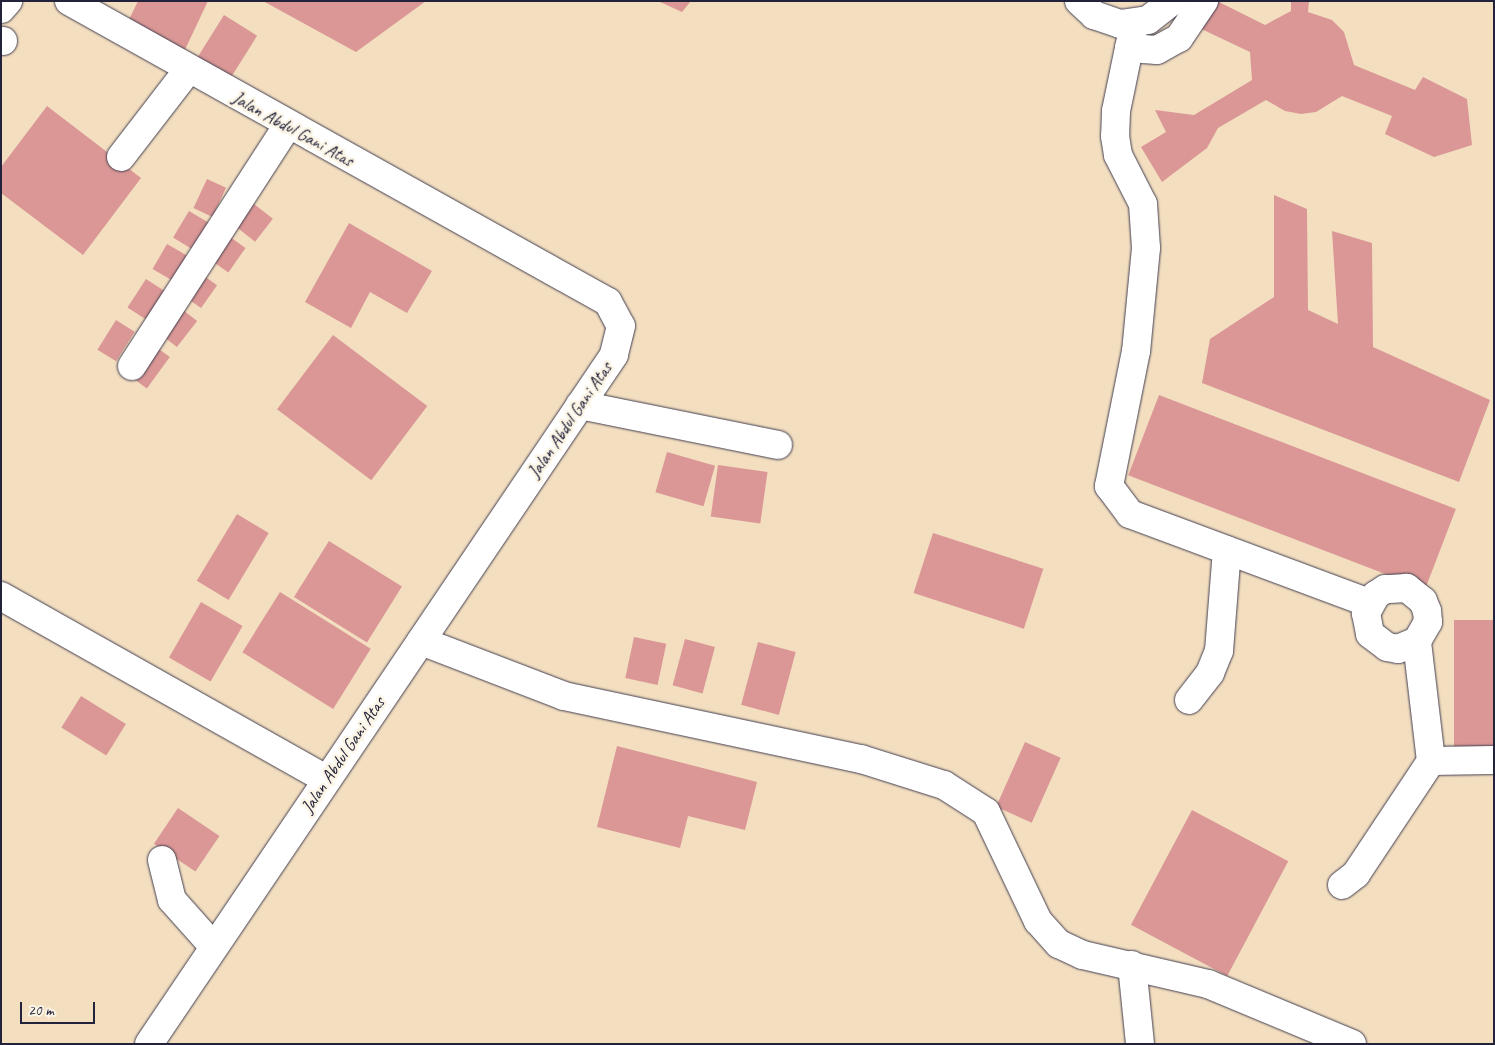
<!DOCTYPE html>
<style>
body{margin:0}
#map{position:relative;width:1495px;height:1045px;overflow:hidden;background:#f3dec0;font-family:Caveat,sans-serif}
div>[style]{position:absolute}
.building>*{inset:0;background:#da9795;transform-origin:0 0}
.roads{filter:drop-shadow(0 0 1px #413e4f) drop-shadow(0 0 1px #413e4f)}
.minor>*{height:28px;margin:-14px;padding:0 14px;transform-origin:14px;border-radius:14px;background:#fff}
span{translate:-50% -50%;white-space:nowrap;text-align:center;line-height:1.15;-webkit-text-stroke:5px #fcf5e5;paint-order:stroke}
.street-label{font-size:18px;color:#22223b}
.frame{position:absolute;inset:0;border:2px solid #22223b;pointer-events:none}
.scale{position:absolute;left:20px;top:1002px;width:75px;height:22px;box-sizing:border-box;border:2px solid #22223b;border-top:0;padding-left:6px;font-size:15px;line-height:18px;white-space:nowrap;color:#22223b;-webkit-text-stroke:4px #fcf5e5;paint-order:stroke}
</style>
<div id="map">
<div class="building">
<div style="clip-path:polygon(138px 1px,208px 1px,181px 58px,124px 30px)"></div>
<div style="clip-path:polygon(263px 1px,426px 1px,356px 52px)"></div>
<div style="clip-path:polygon(658px 1px,691px 1px,682px 12px)"></div>
<div style="clip-path:polygon(1217px 1px,1265px 25px,1291px 11px,1291px 1px,1309px 1px,1308px 12px,1332px 20px,1344px 32px,1354px 65px,1415px 90px,1423px 77px,1467px 99px,1472px 145px,1434px 157px,1385px 134px,1392px 116px,1342px 96px,1316px 112px,1301px 114px,1285px 111px,1266px 100px,1218px 128px,1207px 148px,1162px 182px,1141px 147px,1166px 132px,1155px 110px,1194px 115px,1252px 80px,1250px 52px,1193px 25px)"></div>
<div style="left:224px;top:15px;width:39px;height:57px;rotate:32deg"></div>
<div style="clip-path:polygon(47px 106px,141px 178px,83px 255px,1px 193px,1px 167px)"></div>
<div style="left:207px;top:179px;width:21px;height:32px;rotate:25deg"></div>
<div style="clip-path:polygon(1274px 195px,1307px 209px,1308px 310px,1338px 324px,1332px 231px,1372px 243px,1373px 347px,1490px 400px,1459px 482px,1202px 383px,1210px 339px,1274px 297px)"></div>
<div style="left:254px;top:204px;width:24px;height:29px;rotate:38deg"></div>
<div style="left:189px;top:211px;width:23px;height:31px;rotate:31deg"></div>
<div style="clip-path:polygon(349px 223px,432px 271px,407px 313px,370px 292px,351px 328px,305px 302px)"></div>
<div style="left:230px;top:237px;width:19px;height:30px;rotate:35deg"></div>
<div style="left:167px;top:244px;width:24px;height:29px;rotate:30deg"></div>
<div style="left:204px;top:276px;width:16px;height:28px;rotate:35deg"></div>
<div style="left:146px;top:279px;width:24px;height:34px;rotate:33deg"></div>
<div style="left:183px;top:310px;width:18px;height:33px;rotate:38deg"></div>
<div style="left:116px;top:320px;width:22px;height:35px;rotate:32deg"></div>
<div style="left:333px;top:335px;width:118px;height:93px;rotate:37deg"></div>
<div style="left:152px;top:344px;width:22px;height:39px;rotate:36deg"></div>
<div style="left:1159px;top:395px;width:318px;height:86px;rotate:21deg"></div>
<div style="left:667px;top:452px;width:50px;height:42px;rotate:16deg"></div>
<div style="left:718px;top:465px;width:50px;height:52px;rotate:8deg"></div>
<div style="left:237px;top:514px;width:37px;height:78px;rotate:31deg"></div>
<div style="left:933px;top:533px;width:116px;height:63px;rotate:18deg"></div>
<div style="left:329px;top:541px;width:86px;height:66px;rotate:32deg"></div>
<div style="left:280px;top:592px;width:107px;height:71px;rotate:32deg"></div>
<div style="left:201px;top:602px;width:48px;height:64px;rotate:30deg"></div>
<div style="left:1494px;top:620px;width:138px;height:40px;rotate:90deg"></div>
<div style="left:634px;top:637px;width:33px;height:42px;rotate:12deg"></div>
<div style="left:685px;top:639px;width:31px;height:48px;rotate:15deg"></div>
<div style="left:758px;top:642px;width:39px;height:65px;rotate:15deg"></div>
<div style="left:81px;top:696px;width:53px;height:37px;rotate:32deg"></div>
<div style="left:1025px;top:742px;width:39px;height:71px;rotate:24deg"></div>
<div style="clip-path:polygon(617px 746px,757px 782px,745px 830px,688px 816px,680px 848px,597px 827px)"></div>
<div style="left:178px;top:808px;width:50px;height:43px;rotate:34deg"></div>
<div style="left:1192px;top:810px;width:109px;height:130px;rotate:28deg"></div>
</div>
<div class="roads">
<div class="minor">
<div style="left:69px;top:1px;width:617px;rotate:29.18deg"></div>
<div style="left:608px;top:302px;width:27px;rotate:62deg"></div>
<div style="left:621px;top:326px;width:30px;rotate:104deg"></div>
<div style="left:614px;top:355px;width:831px;rotate:124.02deg"></div>
<div style="left:1079px;top:1px;width:21px;rotate:43deg"></div>
<div style="left:1094px;top:15px;width:28px;rotate:19deg"></div>
<div style="left:1120px;top:24px;width:28px;rotate:-8deg"></div>
<div style="left:1148px;top:20px;width:31px;rotate:-38deg"></div>
<div style="left:1px;top:9px;width:11px;rotate:-49deg"></div>
<div style="left:1134px;top:24px;width:89px;rotate:101.7deg"></div>
<div style="left:1116px;top:111px;width:25px;rotate:92deg"></div>
<div style="left:1115px;top:136px;width:19px;rotate:81deg"></div>
<div style="left:1118px;top:155px;width:55px;rotate:63deg"></div>
<div style="left:1143px;top:204px;width:44px;rotate:86.1deg"></div>
<div style="left:1146px;top:248px;width:103px;rotate:95.5deg"></div>
<div style="left:1136px;top:351px;width:138px;rotate:101.3deg"></div>
<div style="left:1109px;top:486px;width:35px;rotate:53deg"></div>
<div style="left:1130px;top:514px;width:255px;rotate:20.4deg"></div>
<div style="left:1px;top:41px;width:2px"></div>
<div style="left:1129px;top:48px;width:28px;rotate:4deg"></div>
<div style="left:1157px;top:50px;width:25px;rotate:-29deg"></div>
<div style="left:1179px;top:38px;width:45px;rotate:-56deg"></div>
<div style="left:121px;top:157px;width:110px;rotate:-52.4deg"></div>
<div style="left:132px;top:366px;width:286px;rotate:-57.1deg"></div>
<div style="left:580px;top:405px;width:202px;rotate:11.4deg"></div>
<div style="left:1px;top:596px;width:373px;rotate:29.4deg"></div>
<div style="left:421px;top:641px;width:153px;rotate:21deg"></div>
<div style="left:564px;top:696px;width:304px;rotate:12deg"></div>
<div style="left:861px;top:759px;width:87px;rotate:17.4deg"></div>
<div style="left:944px;top:785px;width:50px;rotate:32.7deg"></div>
<div style="left:986px;top:812px;width:121px;rotate:64.5deg"></div>
<div style="left:1038px;top:921px;width:31px;rotate:48deg"></div>
<div style="left:1059px;top:944px;width:26px;rotate:25deg"></div>
<div style="left:1083px;top:955px;width:128px;rotate:13.1deg"></div>
<div style="left:1208px;top:984px;width:156px;rotate:22.6deg"></div>
<div style="left:1189px;top:700px;width:34px;rotate:-52deg"></div>
<div style="left:1210px;top:673px;width:24px;rotate:-68deg"></div>
<div style="left:1219px;top:651px;width:101px;rotate:-85.5deg"></div>
<div style="left:1431px;top:761px;width:63px;rotate:-0.9deg"></div>
<div style="left:162px;top:860px;width:41px;rotate:76deg"></div>
<div style="left:172px;top:900px;width:62px;rotate:48.3deg"></div>
<div style="left:1342px;top:885px;width:18px;rotate:-38deg"></div>
<div style="left:1356px;top:874px;width:136px;rotate:-56.4deg"></div>
<div style="left:1431px;top:761px;width:121px;rotate:-96.7deg"></div>
<div style="left:1417px;top:641px;width:22px;rotate:-60deg"></div>
<div style="left:1428px;top:622px;width:11px;rotate:-95deg"></div>
<div style="left:1427px;top:611px;width:11px;rotate:-112deg"></div>
<div style="left:1423px;top:601px;width:21px;rotate:-141deg"></div>
<div style="left:1407px;top:588px;width:22px;rotate:177deg"></div>
<div style="left:1385px;top:589px;width:11px;rotate:146deg"></div>
<div style="left:1376px;top:595px;width:21px;rotate:119deg"></div>
<div style="left:1366px;top:613px;width:21px;rotate:79deg"></div>
<div style="left:1370px;top:634px;width:21px;rotate:37deg"></div>
<div style="left:1387px;top:647px;width:11px;rotate:10deg"></div>
<div style="left:1398px;top:649px;width:21px;rotate:-23deg"></div>
<div style="left:1132px;top:965px;width:79px;rotate:84.2deg"></div>
</div>
</div>
<div class="street-label">
<span style="left:293px;top:129px;rotate:29deg">Jalan Abdul Gani Atas</span>
<span style="left:570px;top:420px;rotate:-56deg">Jalan Abdul Gani Atas</span>
<span style="left:343px;top:755px;rotate:-56deg">Jalan Abdul Gani Atas</span>
</div>
<div class="frame"></div>
<div class="scale">20 m</div>
</div>
